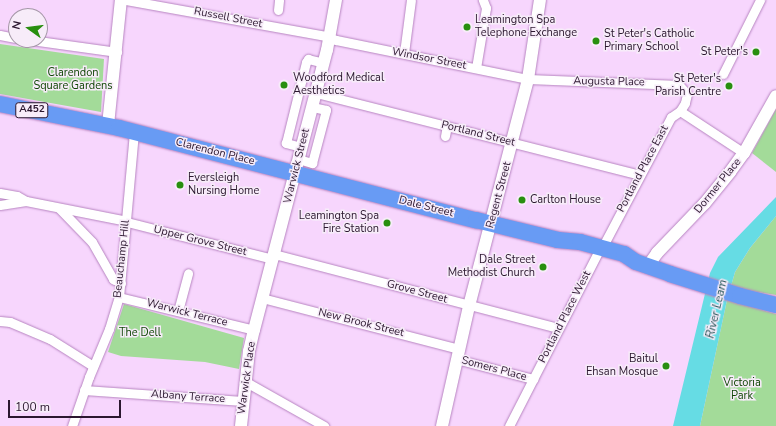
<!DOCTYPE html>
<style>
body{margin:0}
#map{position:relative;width:776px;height:426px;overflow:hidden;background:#f7d6fd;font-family:"Nunito Sans",sans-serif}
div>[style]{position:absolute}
.green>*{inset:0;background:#a3db99}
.water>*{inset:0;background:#66dce4}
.roads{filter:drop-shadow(0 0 1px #b784c1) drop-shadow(0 0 1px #b784c1)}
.street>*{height:9px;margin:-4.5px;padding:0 4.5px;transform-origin:4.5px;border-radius:4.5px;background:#fff}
.secondary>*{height:12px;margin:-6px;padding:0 6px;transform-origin:6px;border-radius:6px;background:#fff}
.highway>*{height:16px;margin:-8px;padding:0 8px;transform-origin:8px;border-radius:8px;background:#689bf4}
.dots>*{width:11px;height:11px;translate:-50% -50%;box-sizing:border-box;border:2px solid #f7ecf9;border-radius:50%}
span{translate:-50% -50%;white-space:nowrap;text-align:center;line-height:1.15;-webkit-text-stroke:3px #f7ecf9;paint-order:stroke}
.shield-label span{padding:1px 3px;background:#f7ecf9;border:1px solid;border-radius:3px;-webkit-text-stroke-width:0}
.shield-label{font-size:10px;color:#2b172f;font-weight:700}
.street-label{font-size:11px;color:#2b172f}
.poi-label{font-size:11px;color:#2b172f}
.left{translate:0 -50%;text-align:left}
.right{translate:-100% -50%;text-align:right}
.park-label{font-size:11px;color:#0f4604}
.water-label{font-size:12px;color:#194d50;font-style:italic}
.north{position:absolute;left:8px;top:8px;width:40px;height:40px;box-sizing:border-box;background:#f7ecf9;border:1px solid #a597a8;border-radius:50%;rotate:284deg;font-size:11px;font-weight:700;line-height:16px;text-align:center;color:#2b172f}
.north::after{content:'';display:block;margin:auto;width:14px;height:18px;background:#288f0f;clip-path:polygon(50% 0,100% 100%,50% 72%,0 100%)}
.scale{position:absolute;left:8px;top:400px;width:113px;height:18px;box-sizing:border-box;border:2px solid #2b172f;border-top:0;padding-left:5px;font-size:12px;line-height:14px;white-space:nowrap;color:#2b172f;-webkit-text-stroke:3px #f7ecf9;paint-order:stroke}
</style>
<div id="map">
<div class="green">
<div style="clip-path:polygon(0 44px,104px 59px,101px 112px,0 94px)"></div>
<div style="clip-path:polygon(776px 109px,776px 172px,752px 153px)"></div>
<div style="clip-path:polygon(776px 216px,776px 295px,757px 292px,731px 286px,735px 272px,750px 248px)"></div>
<div style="clip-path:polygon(727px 300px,776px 314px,776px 426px,700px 426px)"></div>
<div style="clip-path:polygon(124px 304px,244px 338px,239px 369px,205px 362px,121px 356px,108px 352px)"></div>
</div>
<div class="water">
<div style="clip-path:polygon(776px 197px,776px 216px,750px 248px,735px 272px,727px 300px,700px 426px,673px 426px,710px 273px,718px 257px)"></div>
</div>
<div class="roads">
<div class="street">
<div style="left:126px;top:0;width:203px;rotate:10.2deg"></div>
<div style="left:326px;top:36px;width:11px;rotate:22deg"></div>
<div style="left:336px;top:40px;width:196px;rotate:11.5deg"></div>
<div style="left:528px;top:79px;width:151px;rotate:2.3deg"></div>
<div style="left:679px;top:85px;width:12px;rotate:48deg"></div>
<div style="left:687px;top:94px;width:9px;rotate:103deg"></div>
<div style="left:685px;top:103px;width:9px;rotate:122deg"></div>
<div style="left:680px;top:111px;width:11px;rotate:146deg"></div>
<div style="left:671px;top:117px;width:148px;rotate:117.8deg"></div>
<div style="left:278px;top:10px;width:10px;rotate:-84deg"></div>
<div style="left:0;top:35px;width:16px;rotate:11deg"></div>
<div style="left:31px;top:40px;width:87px;rotate:7.9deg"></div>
<div style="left:404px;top:53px;width:53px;rotate:-82.5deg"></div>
<div style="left:476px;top:68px;width:61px;rotate:-80.5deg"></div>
<div style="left:486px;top:8px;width:9px;rotate:-111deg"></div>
<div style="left:723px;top:74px;width:83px;rotate:-63.4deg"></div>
<div style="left:316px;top:93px;width:334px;rotate:14.2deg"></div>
<div style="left:680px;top:111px;width:77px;rotate:33.3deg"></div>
<div style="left:445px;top:136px;width:10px;rotate:-79deg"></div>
<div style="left:301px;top:147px;width:16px;rotate:-165deg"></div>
<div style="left:286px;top:143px;width:83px;rotate:-76.1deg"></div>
<div style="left:306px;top:62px;width:4px;rotate:-56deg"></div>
<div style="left:308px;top:59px;width:16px;rotate:14deg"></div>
<div style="left:298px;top:159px;width:15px;rotate:16deg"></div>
<div style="left:312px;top:163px;width:55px;rotate:-75.2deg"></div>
<div style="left:326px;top:110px;width:13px;rotate:-167deg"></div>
<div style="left:0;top:193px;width:17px;rotate:10deg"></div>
<div style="left:17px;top:196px;width:10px;rotate:29deg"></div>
<div style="left:26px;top:201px;width:103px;rotate:11.2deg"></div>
<div style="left:0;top:205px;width:26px;rotate:-9deg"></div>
<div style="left:59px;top:208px;width:47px;rotate:45.9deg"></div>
<div style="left:92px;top:242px;width:43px;rotate:60.4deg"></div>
<div style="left:113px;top:279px;width:9px;rotate:27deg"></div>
<div style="left:127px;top:222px;width:151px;rotate:14.2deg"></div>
<div style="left:274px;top:254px;width:294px;rotate:14.6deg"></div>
<div style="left:119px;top:297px;width:139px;rotate:13.7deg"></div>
<div style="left:262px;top:298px;width:203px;rotate:14.5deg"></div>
<div style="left:178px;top:311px;width:39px;rotate:-75deg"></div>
<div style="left:0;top:321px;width:10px;rotate:6deg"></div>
<div style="left:10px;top:322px;width:43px;rotate:23deg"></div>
<div style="left:50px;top:339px;width:51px;rotate:32.1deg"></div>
<div style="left:456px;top:359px;width:80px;rotate:14.6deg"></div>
<div style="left:246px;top:382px;width:90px;rotate:29.4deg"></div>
<div style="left:84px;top:390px;width:159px;rotate:4deg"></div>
<div style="left:72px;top:426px;width:52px;rotate:-70.9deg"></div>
<div style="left:89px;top:377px;width:52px;rotate:-67.4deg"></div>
<div style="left:109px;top:329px;width:34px;rotate:-73deg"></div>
<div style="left:119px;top:297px;width:166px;rotate:-84.8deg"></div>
<div style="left:509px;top:426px;width:193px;rotate:-62.9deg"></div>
</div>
<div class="secondary">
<div style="left:108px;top:125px;width:126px;rotate:-84.1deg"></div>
<div style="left:648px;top:266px;width:16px;rotate:-55deg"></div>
<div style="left:657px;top:253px;width:69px;rotate:-46.2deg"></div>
<div style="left:705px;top:203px;width:40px;rotate:-51deg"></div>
<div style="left:730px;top:172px;width:24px;rotate:-54deg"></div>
<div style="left:744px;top:153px;width:65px;rotate:-60.7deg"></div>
<div style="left:241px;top:426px;width:75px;rotate:-83.9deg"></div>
<div style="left:249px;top:351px;width:22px;rotate:-77deg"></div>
<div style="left:254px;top:330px;width:289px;rotate:-75.4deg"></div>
<div style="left:327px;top:50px;width:51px;rotate:-79.8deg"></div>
<div style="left:442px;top:426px;width:123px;rotate:-77.3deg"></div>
<div style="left:469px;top:306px;width:235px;rotate:-75.4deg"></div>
<div style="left:528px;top:79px;width:80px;rotate:-81.4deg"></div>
</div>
<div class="highway">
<div style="left:0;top:104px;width:121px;rotate:11.4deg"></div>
<div style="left:119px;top:128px;width:369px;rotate:14.5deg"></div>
<div style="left:476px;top:220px;width:84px;rotate:13.7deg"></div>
<div style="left:558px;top:240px;width:22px;rotate:5deg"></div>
<div style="left:580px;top:242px;width:46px;rotate:15.3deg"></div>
<div style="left:624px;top:254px;width:14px;rotate:34deg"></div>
<div style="left:636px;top:262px;width:36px;rotate:19deg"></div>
<div style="left:670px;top:274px;width:73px;rotate:17.4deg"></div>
<div style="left:740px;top:296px;width:37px;rotate:14deg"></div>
</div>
</div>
<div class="dots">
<div style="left:467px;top:27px;background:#288f0f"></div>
<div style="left:596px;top:41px;background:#288f0f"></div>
<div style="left:756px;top:52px;background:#288f0f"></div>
<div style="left:284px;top:85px;background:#288f0f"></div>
<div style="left:729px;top:86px;background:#288f0f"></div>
<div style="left:180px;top:185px;background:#288f0f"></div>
<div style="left:522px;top:200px;background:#288f0f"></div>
<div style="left:387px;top:223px;background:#288f0f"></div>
<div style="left:543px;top:267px;background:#288f0f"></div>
<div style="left:666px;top:366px;background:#288f0f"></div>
</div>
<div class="shield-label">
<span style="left:32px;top:110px">A452</span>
</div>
<div class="street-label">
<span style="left:228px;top:18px;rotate:11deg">Russell Street</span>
<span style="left:429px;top:59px;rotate:11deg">Windsor Street</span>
<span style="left:609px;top:82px;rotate:1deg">Augusta Place</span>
<span style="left:478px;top:134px;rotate:14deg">Portland Street</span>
<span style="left:215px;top:152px;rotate:14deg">Clarendon Place</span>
<span style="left:297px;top:166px;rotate:-76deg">Warwick Street</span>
<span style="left:643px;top:169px;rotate:-62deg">Portland Place East</span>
<span style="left:718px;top:186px;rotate:-51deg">Dormer Place</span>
<span style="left:499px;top:195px;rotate:-75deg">Regent Street</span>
<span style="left:426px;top:207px;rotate:14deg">Dale Street</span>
<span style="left:200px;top:241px;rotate:14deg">Upper Grove Street</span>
<span style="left:122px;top:259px;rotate:-84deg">Beauchamp Hill</span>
<span style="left:417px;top:292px;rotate:15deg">Grove Street</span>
<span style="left:187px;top:313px;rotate:14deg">Warwick Terrace</span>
<span style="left:565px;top:317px;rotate:-63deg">Portland Place West</span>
<span style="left:361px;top:323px;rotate:14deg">New Brook Street</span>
<span style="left:494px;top:369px;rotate:15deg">Somers Place</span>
<span style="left:247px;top:378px;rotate:-82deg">Warwick Place</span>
<span style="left:188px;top:397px;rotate:4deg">Albany Terrace</span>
</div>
<div class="poi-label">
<span class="left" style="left:475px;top:27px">Leamington Spa<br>Telephone Exchange</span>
<span class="left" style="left:604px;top:41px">St Peter's Catholic<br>Primary School</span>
<span class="right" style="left:748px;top:52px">St Peter's</span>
<span class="left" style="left:293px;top:85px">Woodford Medical<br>Aesthetics</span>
<span class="right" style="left:721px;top:86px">St Peter's<br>Parish Centre</span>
<span class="left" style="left:188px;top:185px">Eversleigh<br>Nursing Home</span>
<span class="left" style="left:530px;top:200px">Carlton House</span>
<span class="right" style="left:379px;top:223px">Leamington Spa<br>Fire Station</span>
<span class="right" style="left:535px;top:267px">Dale Street<br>Methodist Church</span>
<span class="right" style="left:658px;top:366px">Baitul<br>Ehsan Mosque</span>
</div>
<div class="park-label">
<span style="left:73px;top:80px">Clarendon<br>Square Gardens</span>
<span style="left:140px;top:333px">The Dell</span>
<span style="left:742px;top:390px">Victoria<br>Park</span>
</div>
<div class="water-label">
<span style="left:717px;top:309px;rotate:-77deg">River Leam</span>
</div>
<div class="north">N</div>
<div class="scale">100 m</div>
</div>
